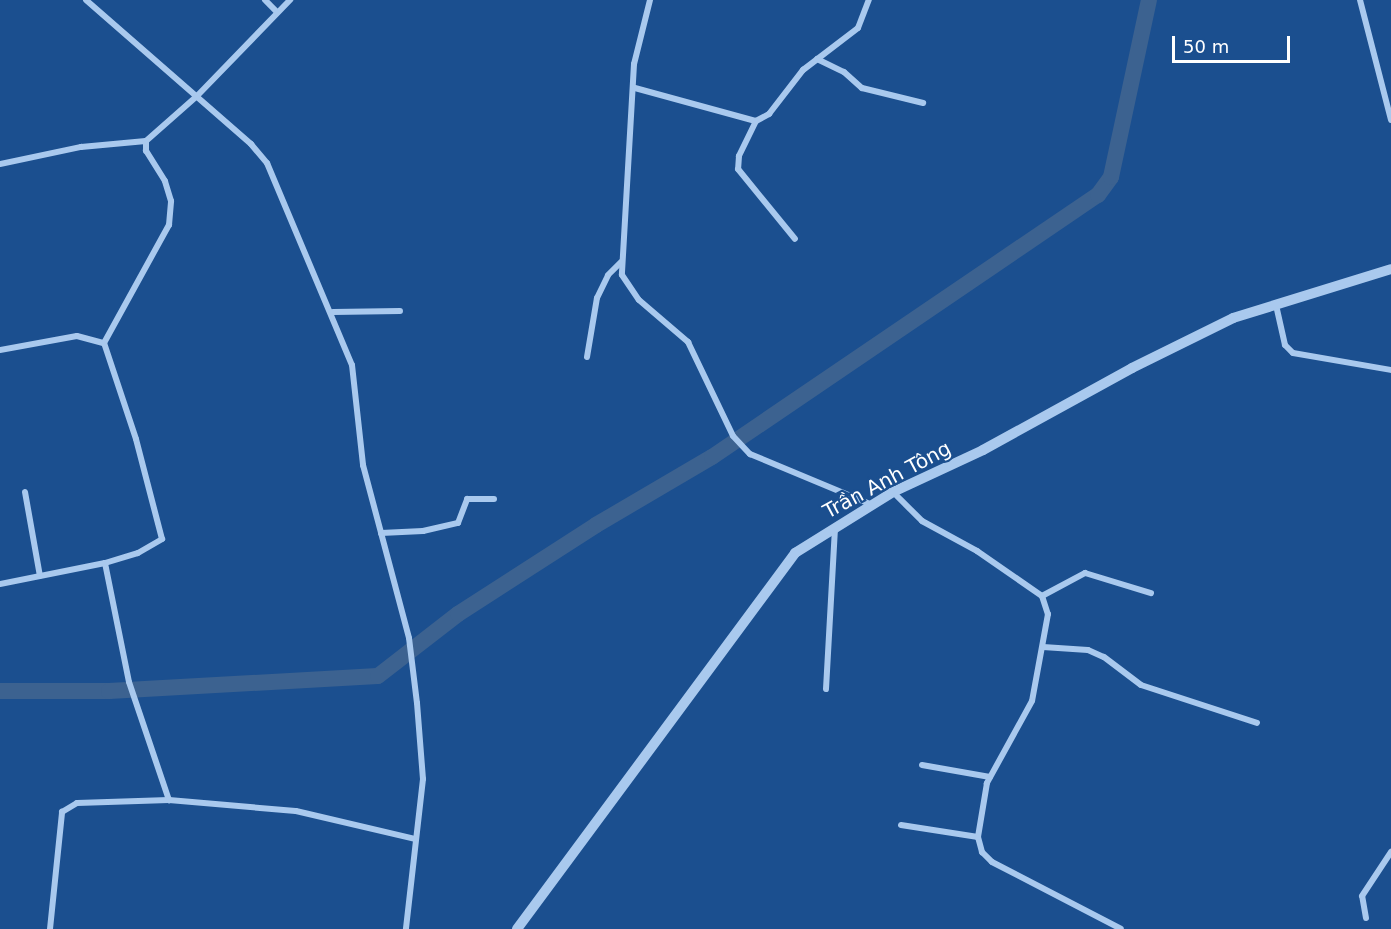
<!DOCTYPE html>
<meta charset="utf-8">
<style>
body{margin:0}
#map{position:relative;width:1391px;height:929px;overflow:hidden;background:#1b4f8f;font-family:"DejaVu Sans",sans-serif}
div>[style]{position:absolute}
.canal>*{height:16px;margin:-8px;padding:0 8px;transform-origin:8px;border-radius:8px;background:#3c6290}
.minor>*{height:6px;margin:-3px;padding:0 3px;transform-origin:3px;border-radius:3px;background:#a9c9ee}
.tertiary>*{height:10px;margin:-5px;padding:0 5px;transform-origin:5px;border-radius:5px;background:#a9c9ee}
span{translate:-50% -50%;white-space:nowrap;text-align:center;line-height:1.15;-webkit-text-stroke:4.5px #1b4f8f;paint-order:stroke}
.street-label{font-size:20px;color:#fff}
.scale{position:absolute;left:1172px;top:36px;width:118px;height:27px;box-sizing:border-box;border:3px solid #fff;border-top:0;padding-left:8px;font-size:18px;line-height:21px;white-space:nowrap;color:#fff;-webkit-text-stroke:4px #1b4f8f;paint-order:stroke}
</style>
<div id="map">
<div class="canal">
<div style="left:0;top:691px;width:109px"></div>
<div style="left:109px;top:691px;width:269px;rotate:-3.2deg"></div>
<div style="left:378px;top:676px;width:101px;rotate:-37.8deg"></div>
<div style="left:458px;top:614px;width:164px;rotate:-32.8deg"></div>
<div style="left:596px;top:525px;width:134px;rotate:-30.4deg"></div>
<div style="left:712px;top:457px;width:467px;rotate:-34.2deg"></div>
<div style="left:1098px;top:195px;width:22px;rotate:-54deg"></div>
<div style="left:1111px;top:177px;width:181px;rotate:-77.9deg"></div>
</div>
<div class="minor">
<div style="left:86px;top:0;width:219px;rotate:41.1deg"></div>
<div style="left:251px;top:144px;width:25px;rotate:50deg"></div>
<div style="left:267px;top:163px;width:219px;rotate:67.2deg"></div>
<div style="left:352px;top:365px;width:101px;rotate:83.7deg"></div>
<div style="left:363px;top:465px;width:179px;rotate:75.1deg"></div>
<div style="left:409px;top:638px;width:65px;rotate:83deg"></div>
<div style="left:417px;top:703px;width:76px;rotate:85.5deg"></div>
<div style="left:423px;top:779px;width:151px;rotate:96.5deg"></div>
<div style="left:265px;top:0;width:17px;rotate:45deg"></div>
<div style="left:650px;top:0;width:66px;rotate:104deg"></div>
<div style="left:634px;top:64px;width:211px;rotate:93.3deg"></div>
<div style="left:622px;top:275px;width:30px;rotate:56deg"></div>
<div style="left:639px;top:300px;width:65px;rotate:40.6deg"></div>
<div style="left:688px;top:342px;width:104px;rotate:64.4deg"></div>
<div style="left:733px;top:436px;width:25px;rotate:47deg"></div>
<div style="left:750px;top:454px;width:130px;rotate:22.6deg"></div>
<div style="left:1360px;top:0;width:124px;rotate:75.5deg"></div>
<div style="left:817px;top:59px;width:30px;rotate:26deg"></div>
<div style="left:844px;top:72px;width:24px;rotate:42deg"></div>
<div style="left:862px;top:88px;width:63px;rotate:13.8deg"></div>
<div style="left:635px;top:88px;width:125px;rotate:15.3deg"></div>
<div style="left:756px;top:121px;width:15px;rotate:-28deg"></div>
<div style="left:769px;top:114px;width:56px;rotate:-52.3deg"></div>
<div style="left:803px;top:70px;width:69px;rotate:-37.4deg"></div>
<div style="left:858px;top:28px;width:30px;rotate:-69deg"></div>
<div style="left:756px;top:121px;width:39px;rotate:116deg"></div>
<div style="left:739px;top:156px;width:13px;rotate:94deg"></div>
<div style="left:738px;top:169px;width:90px;rotate:50.8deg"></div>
<div style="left:0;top:164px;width:83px;rotate:-11.9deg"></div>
<div style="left:81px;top:147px;width:65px;rotate:-5.3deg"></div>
<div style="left:1276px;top:305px;width:41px;rotate:77.3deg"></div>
<div style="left:1285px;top:345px;width:11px;rotate:45deg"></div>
<div style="left:1293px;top:353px;width:99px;rotate:9.8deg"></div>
<div style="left:333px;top:312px;width:67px;rotate:-0.9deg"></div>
<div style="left:0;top:350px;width:78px;rotate:-10.3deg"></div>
<div style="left:77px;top:336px;width:28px;rotate:15deg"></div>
<div style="left:587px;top:357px;width:60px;rotate:-80.4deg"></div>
<div style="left:597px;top:298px;width:25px;rotate:-64deg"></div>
<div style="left:608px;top:275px;width:18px;rotate:-45deg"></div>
<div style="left:25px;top:492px;width:85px;rotate:79.9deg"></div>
<div style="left:893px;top:492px;width:41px;rotate:45deg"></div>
<div style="left:922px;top:521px;width:63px;rotate:28.6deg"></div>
<div style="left:977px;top:551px;width:79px;rotate:34.7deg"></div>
<div style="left:1042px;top:596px;width:19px;rotate:72deg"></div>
<div style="left:1048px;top:614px;width:88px;rotate:100.4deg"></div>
<div style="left:1032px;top:701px;width:94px;rotate:118.8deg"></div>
<div style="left:987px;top:783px;width:55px;rotate:99.5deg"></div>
<div style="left:978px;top:837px;width:16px;rotate:75deg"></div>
<div style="left:982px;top:852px;width:14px;rotate:45deg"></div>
<div style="left:992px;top:862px;width:145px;rotate:27.4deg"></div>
<div style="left:381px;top:533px;width:42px;rotate:-2.7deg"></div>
<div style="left:423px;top:531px;width:36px;rotate:-13deg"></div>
<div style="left:458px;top:523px;width:26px;rotate:-69deg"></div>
<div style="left:467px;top:499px;width:27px"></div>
<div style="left:105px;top:563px;width:121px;rotate:78.6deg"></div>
<div style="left:129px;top:682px;width:125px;rotate:71.3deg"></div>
<div style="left:0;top:584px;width:107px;rotate:-11.3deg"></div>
<div style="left:105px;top:563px;width:34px;rotate:-17deg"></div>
<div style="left:138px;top:553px;width:28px;rotate:-30deg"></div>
<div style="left:162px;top:539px;width:103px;rotate:-104.6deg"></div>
<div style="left:136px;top:439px;width:101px;rotate:-108.4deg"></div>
<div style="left:104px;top:343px;width:135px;rotate:-61.2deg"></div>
<div style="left:169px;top:225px;width:24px;rotate:-85deg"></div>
<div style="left:171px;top:201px;width:21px;rotate:-107deg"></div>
<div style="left:165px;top:181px;width:36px;rotate:-122deg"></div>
<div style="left:146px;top:151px;width:10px;rotate:-90deg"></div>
<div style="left:146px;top:141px;width:68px;rotate:-41.4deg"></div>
<div style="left:197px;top:96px;width:134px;rotate:-45.9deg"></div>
<div style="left:1042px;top:596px;width:49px;rotate:-28.1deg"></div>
<div style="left:1085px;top:573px;width:69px;rotate:16.9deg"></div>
<div style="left:1043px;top:647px;width:45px;rotate:3.8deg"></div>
<div style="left:1088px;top:650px;width:17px;rotate:24deg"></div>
<div style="left:1104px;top:657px;width:46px;rotate:37.1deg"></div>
<div style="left:1141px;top:685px;width:122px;rotate:18.1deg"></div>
<div style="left:826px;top:689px;width:161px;rotate:-86.8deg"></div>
<div style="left:922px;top:765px;width:69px;rotate:10deg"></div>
<div style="left:901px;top:825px;width:78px;rotate:8.9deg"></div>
<div style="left:1366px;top:918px;width:22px;rotate:-100deg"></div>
<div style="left:1362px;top:896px;width:53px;rotate:-56.6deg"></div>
<div style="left:50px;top:929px;width:118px;rotate:-84.1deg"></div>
<div style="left:62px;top:812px;width:17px;rotate:-31deg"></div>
<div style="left:77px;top:803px;width:92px;rotate:-1.9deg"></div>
<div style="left:169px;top:800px;width:127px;rotate:5deg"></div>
<div style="left:296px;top:811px;width:122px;rotate:13.2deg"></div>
</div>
<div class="tertiary">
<div style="left:517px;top:929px;width:468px;rotate:-53.5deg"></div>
<div style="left:795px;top:553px;width:115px;rotate:-31.9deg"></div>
<div style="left:893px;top:492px;width:99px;rotate:-25deg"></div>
<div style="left:983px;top:450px;width:170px;rotate:-28.8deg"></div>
<div style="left:1132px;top:368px;width:113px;rotate:-26.3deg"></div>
<div style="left:1233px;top:318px;width:165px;rotate:-17.2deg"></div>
</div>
<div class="street-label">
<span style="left:887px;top:480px;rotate:-28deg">Trần Anh Tông</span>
</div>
<div class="scale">50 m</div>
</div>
